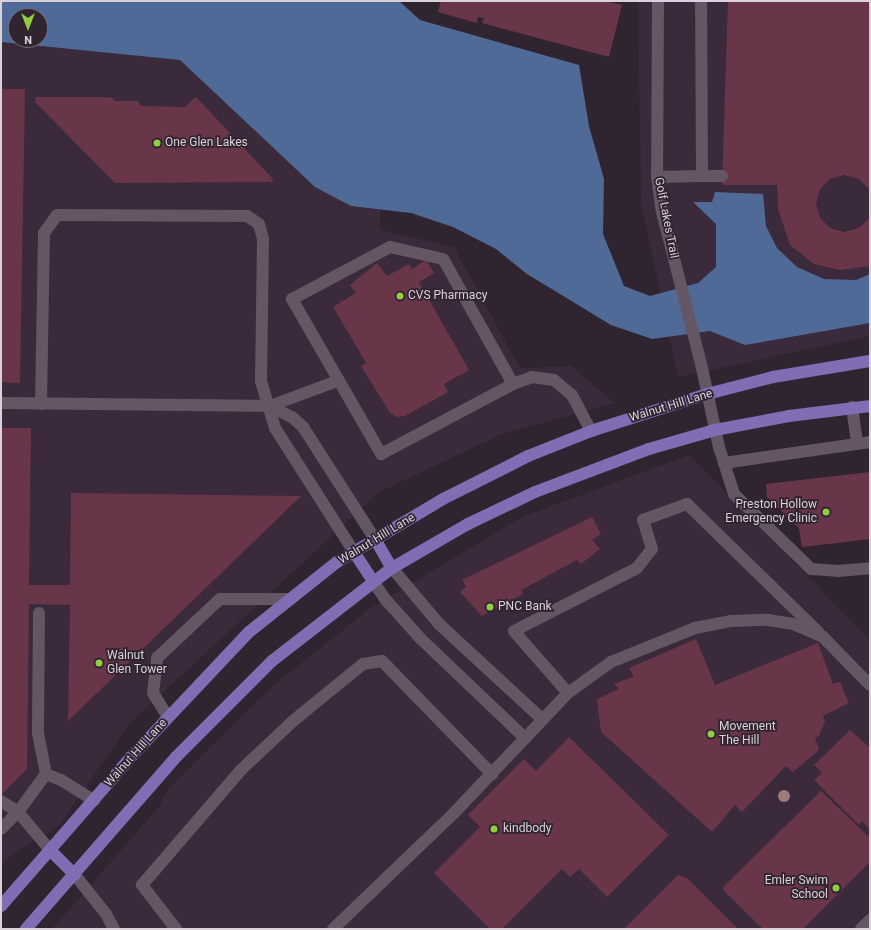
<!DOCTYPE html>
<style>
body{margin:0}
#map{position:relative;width:871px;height:930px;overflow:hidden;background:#312431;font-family:Roboto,sans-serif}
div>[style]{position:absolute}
.built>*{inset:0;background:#3b293c}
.water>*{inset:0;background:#4f6a96}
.building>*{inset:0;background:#693649}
.minor>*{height:12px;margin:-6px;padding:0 6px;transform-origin:6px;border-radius:6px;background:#655665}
.major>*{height:12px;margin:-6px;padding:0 6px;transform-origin:6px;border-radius:6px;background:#826db4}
.trees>*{width:12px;height:12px;margin:-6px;border-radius:50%;background:#9e7b7b}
.dots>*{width:11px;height:11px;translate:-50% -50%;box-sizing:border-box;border:2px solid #312431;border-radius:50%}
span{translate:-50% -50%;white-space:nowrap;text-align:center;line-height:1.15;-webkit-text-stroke:3.5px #312431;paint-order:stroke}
.poi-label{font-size:12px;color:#dad1da}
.left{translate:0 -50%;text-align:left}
.right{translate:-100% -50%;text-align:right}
.street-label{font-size:12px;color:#dad1da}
.frame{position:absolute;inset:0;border:2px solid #dad1da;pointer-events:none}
.north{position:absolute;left:8px;top:8px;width:40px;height:40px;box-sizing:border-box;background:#312431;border:1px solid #756975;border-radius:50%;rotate:180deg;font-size:11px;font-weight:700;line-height:16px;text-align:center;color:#dad1da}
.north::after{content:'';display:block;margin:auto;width:14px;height:18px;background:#91cd3f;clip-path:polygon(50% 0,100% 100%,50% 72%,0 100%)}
</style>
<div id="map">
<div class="built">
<div style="clip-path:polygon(638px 1px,870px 1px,870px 336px,678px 377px,641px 202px)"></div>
<div style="clip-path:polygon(1px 42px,180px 60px,351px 206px,380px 209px,380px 230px,454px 247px,520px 368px,571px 366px,615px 403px,502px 434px,379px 492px,129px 724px,59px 826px,14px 853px,1px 866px)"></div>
<div style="clip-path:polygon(689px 455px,870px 640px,870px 929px,52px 929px,159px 807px,169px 788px,275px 684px,368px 610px,522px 517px)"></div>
</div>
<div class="water">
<div style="clip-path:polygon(evenodd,1px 1px,399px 1px,420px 20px,579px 65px,589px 126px,604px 179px,603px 234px,624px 286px,650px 296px,698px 283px,716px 267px,716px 224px,693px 202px,712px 202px,715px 192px,763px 194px,766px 226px,777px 248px,797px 267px,824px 279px,856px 280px,870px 274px,870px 323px,745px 345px,710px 331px,652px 339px,611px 325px,527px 274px,496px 249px,453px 227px,411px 213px,351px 206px,315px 187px,180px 60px,1px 42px,1px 1px,16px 16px,40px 16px,40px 40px,16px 40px,16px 16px)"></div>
</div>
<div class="building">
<div style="clip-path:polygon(441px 1px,606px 1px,622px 5px,609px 57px,482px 23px,484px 18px,478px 17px,477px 23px,438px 12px)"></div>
<div style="clip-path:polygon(728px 1px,870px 1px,870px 190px,859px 179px,844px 175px,830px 179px,820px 189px,816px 203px,820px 218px,830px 228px,844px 232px,859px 228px,870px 217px,870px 266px,840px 270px,814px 264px,790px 245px,778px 209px,777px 185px,722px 185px)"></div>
<div style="clip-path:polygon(1px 89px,25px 89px,20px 383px,1px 382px)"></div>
<div style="clip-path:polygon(36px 97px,104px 97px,113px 98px,114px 101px,138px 101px,141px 106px,185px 107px,194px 98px,197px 98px,273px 179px,272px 182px,115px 183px,35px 102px)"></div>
<div style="clip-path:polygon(426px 260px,434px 273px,419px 282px,469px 370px,444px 384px,448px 392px,405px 416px,397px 417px,390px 413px,361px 366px,366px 363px,333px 307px,356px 293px,350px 285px,377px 263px,387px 276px,409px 264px,412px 269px)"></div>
<div style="clip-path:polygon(1px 428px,31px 428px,29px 585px,70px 585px,71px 493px,301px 496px,68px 721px,70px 605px,29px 604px,27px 769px,1px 795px)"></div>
<div style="clip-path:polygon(870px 472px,870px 539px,802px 547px,799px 528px,767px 497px,766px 484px)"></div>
<div style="clip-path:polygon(592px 517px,601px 534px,592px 540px,600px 549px,581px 564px,577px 560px,521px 590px,523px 594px,482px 616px,460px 592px,466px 587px,462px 580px)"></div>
<div style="clip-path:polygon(696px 639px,715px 685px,818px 643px,833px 684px,840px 682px,849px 703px,823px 716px,825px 721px,819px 736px,815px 738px,819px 750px,793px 772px,786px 766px,742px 812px,735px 805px,712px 832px,601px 732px,597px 699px,619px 689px,614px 684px,634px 676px,629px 668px)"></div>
<div style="clip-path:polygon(850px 730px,870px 748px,870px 830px,862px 821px,859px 825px,814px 780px,822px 773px,814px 765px)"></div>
<div style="clip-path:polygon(569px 737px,669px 835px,607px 897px,579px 869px,570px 877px,562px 869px,502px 929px,490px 929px,434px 873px,480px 827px,468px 815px,524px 759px,536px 771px)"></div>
<div style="clip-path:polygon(821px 791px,870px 838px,870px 862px,803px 929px,763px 929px,724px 891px,723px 887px)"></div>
<div style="clip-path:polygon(678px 875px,687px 878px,738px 929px,624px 929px)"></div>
</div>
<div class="minor">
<div style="left:658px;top:1px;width:176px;rotate:90.3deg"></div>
<div style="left:657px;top:177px;width:35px;rotate:82deg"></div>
<div style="left:662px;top:212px;width:161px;rotate:75.6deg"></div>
<div style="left:702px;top:368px;width:81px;rotate:77.9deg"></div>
<div style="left:719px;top:447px;width:49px;rotate:72.3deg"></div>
<div style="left:734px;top:494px;width:107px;rotate:44.2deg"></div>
<div style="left:811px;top:569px;width:27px;rotate:4deg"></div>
<div style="left:838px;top:571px;width:32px;rotate:-5deg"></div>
<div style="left:702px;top:176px;width:20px"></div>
<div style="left:657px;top:177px;width:45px;rotate:-1.3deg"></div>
<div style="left:702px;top:176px;width:175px;rotate:-90.3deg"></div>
<div style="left:513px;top:384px;width:143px;rotate:-119.2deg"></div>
<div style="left:443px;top:259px;width:54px;rotate:-167.2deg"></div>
<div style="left:390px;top:247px;width:111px;rotate:152deg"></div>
<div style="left:292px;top:299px;width:179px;rotate:60.1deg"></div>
<div style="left:381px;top:454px;width:149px;rotate:-27.9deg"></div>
<div style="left:513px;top:384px;width:20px;rotate:-20deg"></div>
<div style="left:532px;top:377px;width:22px;rotate:8deg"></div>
<div style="left:554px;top:380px;width:23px;rotate:40deg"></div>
<div style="left:572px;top:395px;width:41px;rotate:62.2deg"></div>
<div style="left:1px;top:403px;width:269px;rotate:0.6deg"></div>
<div style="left:270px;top:406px;width:72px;rotate:-20.5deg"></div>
<div style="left:41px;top:404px;width:171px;rotate:-89deg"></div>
<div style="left:44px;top:233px;width:22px;rotate:-54deg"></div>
<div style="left:57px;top:215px;width:190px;rotate:0.3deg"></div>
<div style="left:247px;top:216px;width:14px;rotate:34deg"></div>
<div style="left:259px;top:224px;width:16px;rotate:75deg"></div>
<div style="left:263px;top:239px;width:142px;rotate:90.8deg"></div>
<div style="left:261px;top:381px;width:49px;rotate:73.4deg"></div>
<div style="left:275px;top:428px;width:147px;rotate:57.5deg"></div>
<div style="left:270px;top:406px;width:25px;rotate:27deg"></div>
<div style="left:292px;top:417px;width:15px;rotate:42deg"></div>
<div style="left:303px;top:427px;width:133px;rotate:57.3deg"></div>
<div style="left:852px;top:407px;width:37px;rotate:82deg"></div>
<div style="left:724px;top:463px;width:148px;rotate:-8.2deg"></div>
<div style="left:392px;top:568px;width:73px;rotate:50deg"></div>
<div style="left:439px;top:624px;width:140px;rotate:42.7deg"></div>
<div style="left:373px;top:581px;width:23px;rotate:56deg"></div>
<div style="left:386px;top:600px;width:52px;rotate:48.1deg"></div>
<div style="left:421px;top:639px;width:144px;rotate:43.6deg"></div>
<div style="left:39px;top:613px;width:120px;rotate:90.5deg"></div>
<div style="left:38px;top:733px;width:42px;rotate:79deg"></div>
<div style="left:568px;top:693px;width:82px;rotate:-131.1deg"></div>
<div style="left:514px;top:631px;width:138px;rotate:-27.1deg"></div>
<div style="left:637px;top:568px;width:24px;rotate:-52deg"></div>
<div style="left:652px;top:549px;width:30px;rotate:-107deg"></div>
<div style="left:643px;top:520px;width:47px;rotate:-20deg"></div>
<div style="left:687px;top:504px;width:183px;rotate:44.3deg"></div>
<div style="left:168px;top:717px;width:28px;rotate:-122deg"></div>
<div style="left:153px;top:693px;width:35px;rotate:-83deg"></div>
<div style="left:157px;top:658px;width:86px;rotate:-43.1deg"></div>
<div style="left:220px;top:599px;width:67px"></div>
<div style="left:1px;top:801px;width:20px;rotate:33deg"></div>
<div style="left:18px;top:812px;width:50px;rotate:49.9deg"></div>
<div style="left:1px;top:829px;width:24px;rotate:-45deg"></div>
<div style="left:18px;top:812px;width:47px;rotate:-53.6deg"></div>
<div style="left:46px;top:774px;width:16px;rotate:22deg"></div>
<div style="left:61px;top:780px;width:39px;rotate:32deg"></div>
<div style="left:75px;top:875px;width:50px;rotate:51.5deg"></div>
<div style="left:106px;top:914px;width:17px;rotate:62deg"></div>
<div style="left:176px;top:929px;width:56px;rotate:-127.7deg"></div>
<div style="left:142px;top:885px;width:152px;rotate:-49.3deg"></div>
<div style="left:241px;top:770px;width:71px;rotate:-43.3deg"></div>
<div style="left:293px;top:721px;width:90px;rotate:-39.2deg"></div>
<div style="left:363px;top:664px;width:19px;rotate:-9deg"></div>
<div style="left:382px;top:661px;width:158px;rotate:45.8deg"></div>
<div style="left:333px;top:929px;width:168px;rotate:-43.8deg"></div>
<div style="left:454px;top:813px;width:166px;rotate:-46.5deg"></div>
<div style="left:568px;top:693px;width:53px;rotate:-35.8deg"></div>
<div style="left:611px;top:662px;width:91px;rotate:-22deg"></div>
<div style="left:695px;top:628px;width:37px;rotate:-11deg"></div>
<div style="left:731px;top:621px;width:37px;rotate:-2deg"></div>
<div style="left:768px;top:620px;width:25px;rotate:9deg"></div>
<div style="left:793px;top:624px;width:33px;rotate:23deg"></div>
<div style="left:823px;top:637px;width:67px;rotate:45.6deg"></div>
<div style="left:861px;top:929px;width:13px;rotate:-45deg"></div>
</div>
<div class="major">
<div style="left:375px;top:539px;width:34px;rotate:60deg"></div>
<div style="left:354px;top:552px;width:35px;rotate:57deg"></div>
<div style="left:50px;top:850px;width:35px;rotate:45deg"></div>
<div style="left:1px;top:906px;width:199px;rotate:-48.9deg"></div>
<div style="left:132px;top:756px;width:170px;rotate:-46.7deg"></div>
<div style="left:249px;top:632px;width:112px;rotate:-38.5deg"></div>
<div style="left:337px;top:562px;width:123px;rotate:-30.7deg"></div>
<div style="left:443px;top:499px;width:95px;rotate:-26.8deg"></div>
<div style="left:528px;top:456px;width:68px;rotate:-21.6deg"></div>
<div style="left:591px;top:431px;width:122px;rotate:-17.7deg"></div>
<div style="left:707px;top:394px;width:68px;rotate:-14.4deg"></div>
<div style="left:773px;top:377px;width:98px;rotate:-9.4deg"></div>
<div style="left:26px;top:929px;width:228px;rotate:-48.9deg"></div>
<div style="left:176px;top:757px;width:136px;rotate:-45deg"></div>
<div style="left:272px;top:661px;width:152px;rotate:-37.8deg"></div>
<div style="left:392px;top:568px;width:88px;rotate:-30.1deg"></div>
<div style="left:468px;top:524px;width:74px;rotate:-25.5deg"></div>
<div style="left:535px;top:492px;width:122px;rotate:-20.7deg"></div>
<div style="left:649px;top:449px;width:69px;rotate:-16.1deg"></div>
<div style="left:715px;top:430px;width:75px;rotate:-10.7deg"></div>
<div style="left:789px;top:416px;width:82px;rotate:-7deg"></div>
</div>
<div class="trees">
<div style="left:784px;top:796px"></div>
</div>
<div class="dots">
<div style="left:157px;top:143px;background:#91cd3f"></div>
<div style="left:400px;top:296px;background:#91cd3f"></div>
<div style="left:826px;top:512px;background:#91cd3f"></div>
<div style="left:490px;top:607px;background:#91cd3f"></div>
<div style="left:99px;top:663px;background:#91cd3f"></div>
<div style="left:711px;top:734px;background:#91cd3f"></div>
<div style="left:494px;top:829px;background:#91cd3f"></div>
<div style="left:836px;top:888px;background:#91cd3f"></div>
</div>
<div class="poi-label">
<span class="left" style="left:165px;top:143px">One Glen Lakes</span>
<span class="left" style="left:408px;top:296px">CVS Pharmacy</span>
<span class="right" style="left:817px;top:512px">Preston Hollow<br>Emergency Clinic</span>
<span class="left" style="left:498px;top:607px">PNC Bank</span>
<span class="left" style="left:107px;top:663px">Walnut<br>Glen Tower</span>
<span class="left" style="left:719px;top:734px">Movement<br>The Hill</span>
<span class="left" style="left:503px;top:829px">kindbody</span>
<span class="right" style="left:828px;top:888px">Emler Swim<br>School</span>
</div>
<div class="street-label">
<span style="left:666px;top:218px;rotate:79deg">Golf Lakes Trail</span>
<span style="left:671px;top:406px;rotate:-17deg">Walnut Hill Lane</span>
<span style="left:377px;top:539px;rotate:-31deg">Walnut Hill Lane</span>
<span style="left:136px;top:753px;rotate:-48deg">Walnut Hill Lane</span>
</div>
<div class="frame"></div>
<div class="north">N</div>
</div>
